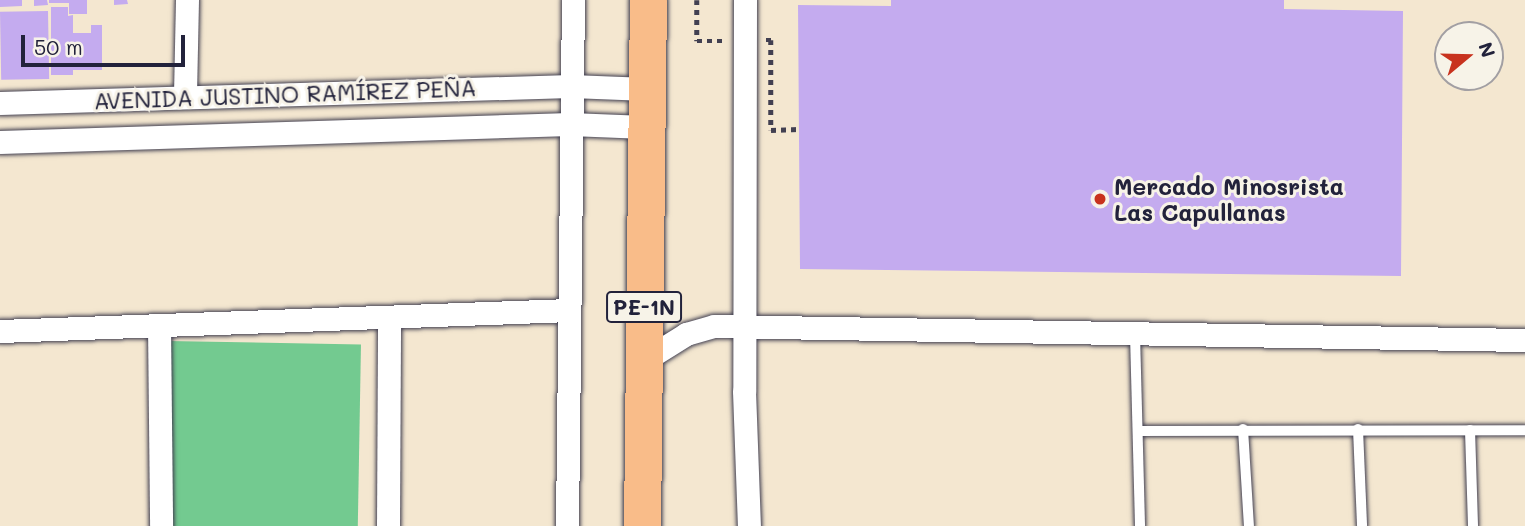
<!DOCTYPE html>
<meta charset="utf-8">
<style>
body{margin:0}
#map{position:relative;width:1525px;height:526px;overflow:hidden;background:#f4e7d0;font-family:Mali,sans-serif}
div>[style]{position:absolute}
.green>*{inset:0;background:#73ca90;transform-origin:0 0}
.building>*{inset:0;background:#c4abef;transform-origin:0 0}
.path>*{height:4.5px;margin-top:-2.25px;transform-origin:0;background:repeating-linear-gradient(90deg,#424051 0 5px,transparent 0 10px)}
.roads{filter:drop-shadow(0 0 2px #424051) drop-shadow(0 0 2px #424051)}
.service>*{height:10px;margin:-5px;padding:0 5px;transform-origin:5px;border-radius:5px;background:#fff}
.minor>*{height:23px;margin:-11.5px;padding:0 11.5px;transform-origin:11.5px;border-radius:11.5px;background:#fff}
.trunk>*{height:37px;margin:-18.5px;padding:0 18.5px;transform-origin:18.5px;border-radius:18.5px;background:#f9bc89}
.dots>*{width:19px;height:19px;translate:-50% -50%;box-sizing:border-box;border:4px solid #f7f3e8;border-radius:50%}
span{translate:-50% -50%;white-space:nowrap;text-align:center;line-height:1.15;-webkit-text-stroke:6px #f7f3e8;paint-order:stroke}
.shield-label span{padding:2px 5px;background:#f7f3e8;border:2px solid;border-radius:5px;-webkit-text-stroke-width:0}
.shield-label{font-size:21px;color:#22223b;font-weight:700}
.street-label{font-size:23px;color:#22223b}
.poi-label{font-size:23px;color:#22223b;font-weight:700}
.left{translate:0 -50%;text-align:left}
.north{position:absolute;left:1434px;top:21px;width:70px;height:70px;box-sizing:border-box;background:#f7f3e8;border:2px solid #a29fa3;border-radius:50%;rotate:71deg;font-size:19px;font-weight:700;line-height:28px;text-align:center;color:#22223b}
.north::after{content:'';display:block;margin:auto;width:24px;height:32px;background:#c8321e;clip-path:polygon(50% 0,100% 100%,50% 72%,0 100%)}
.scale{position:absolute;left:21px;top:35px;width:164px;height:32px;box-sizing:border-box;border:4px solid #22223b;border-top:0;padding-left:9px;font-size:21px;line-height:24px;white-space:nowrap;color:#22223b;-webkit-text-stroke:5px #f7f3e8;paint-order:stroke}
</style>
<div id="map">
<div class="green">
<div style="left:167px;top:341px;width:194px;height:185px;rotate:1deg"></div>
</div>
<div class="building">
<div style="clip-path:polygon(0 0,22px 0,22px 6px,0 7px)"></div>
<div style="clip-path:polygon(34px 0,47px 0,48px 5px,34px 6px)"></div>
<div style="clip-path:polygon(49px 0,87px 0,87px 14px,69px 14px,69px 3px,49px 3px)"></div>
<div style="clip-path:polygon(114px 0,127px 0,128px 4px,114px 5px)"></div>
<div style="clip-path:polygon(891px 0,1284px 0,1284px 9px,1403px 11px,1401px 276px,800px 269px,798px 5px,891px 6px)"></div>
<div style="clip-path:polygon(51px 7px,68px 7px,68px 16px,73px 15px,73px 33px,91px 33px,91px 25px,102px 25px,102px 70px,73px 70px,73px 75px,51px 75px)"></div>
<div style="left:48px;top:11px;width:68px;height:48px;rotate:89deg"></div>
</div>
<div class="path">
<div style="left:697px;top:0;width:41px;rotate:90deg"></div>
<div style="left:697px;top:41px;width:29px"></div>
<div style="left:766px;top:40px;width:5px"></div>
<div style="left:771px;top:40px;width:90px;rotate:90deg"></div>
<div style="left:771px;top:130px;width:28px;rotate:-2deg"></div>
</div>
<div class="roads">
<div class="service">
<div style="left:1135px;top:334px;width:192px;rotate:88.5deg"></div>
<div style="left:1243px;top:429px;width:97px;rotate:86.5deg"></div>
<div style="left:1358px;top:429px;width:97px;rotate:87.6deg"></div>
<div style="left:1470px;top:430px;width:96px;rotate:88.2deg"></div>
<div style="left:1138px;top:431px;width:387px;rotate:-0.1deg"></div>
</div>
<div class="minor">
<div style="left:745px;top:0;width:391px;rotate:90.1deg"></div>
<div style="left:744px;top:391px;width:135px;rotate:87.9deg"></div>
<div style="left:185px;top:95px;width:95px;rotate:-88.8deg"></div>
<div style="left:0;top:103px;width:571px;rotate:-1.71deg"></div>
<div style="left:571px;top:86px;width:76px;rotate:2.3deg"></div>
<div style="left:0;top:142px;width:570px;rotate:-1.81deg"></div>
<div style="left:570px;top:124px;width:75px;rotate:2.3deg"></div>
<div style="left:159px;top:325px;width:201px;rotate:89.4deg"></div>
<div style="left:0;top:331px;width:569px;rotate:-2.11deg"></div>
<div style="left:643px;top:361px;width:51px;rotate:-32.1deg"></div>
<div style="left:686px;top:334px;width:29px;rotate:-16deg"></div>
<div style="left:714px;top:326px;width:811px;rotate:0.99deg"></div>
<div style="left:388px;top:526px;width:209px;rotate:-89.7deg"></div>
<div style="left:567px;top:526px;width:526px;rotate:-89.35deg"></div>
</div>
<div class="trunk">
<div style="left:642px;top:526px;width:526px;rotate:-89.35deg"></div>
</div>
</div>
<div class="dots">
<div style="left:1100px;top:199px;background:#c8321e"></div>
</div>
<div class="shield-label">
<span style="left:644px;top:307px">PE-1N</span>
</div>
<div class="street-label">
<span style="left:285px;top:94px;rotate:-2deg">AVENIDA JUSTINO RAMÍREZ PEÑA</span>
</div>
<div class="poi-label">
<span class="left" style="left:1114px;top:199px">Mercado Minosrista<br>Las Capullanas</span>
</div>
<div class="north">N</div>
<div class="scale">50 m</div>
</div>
